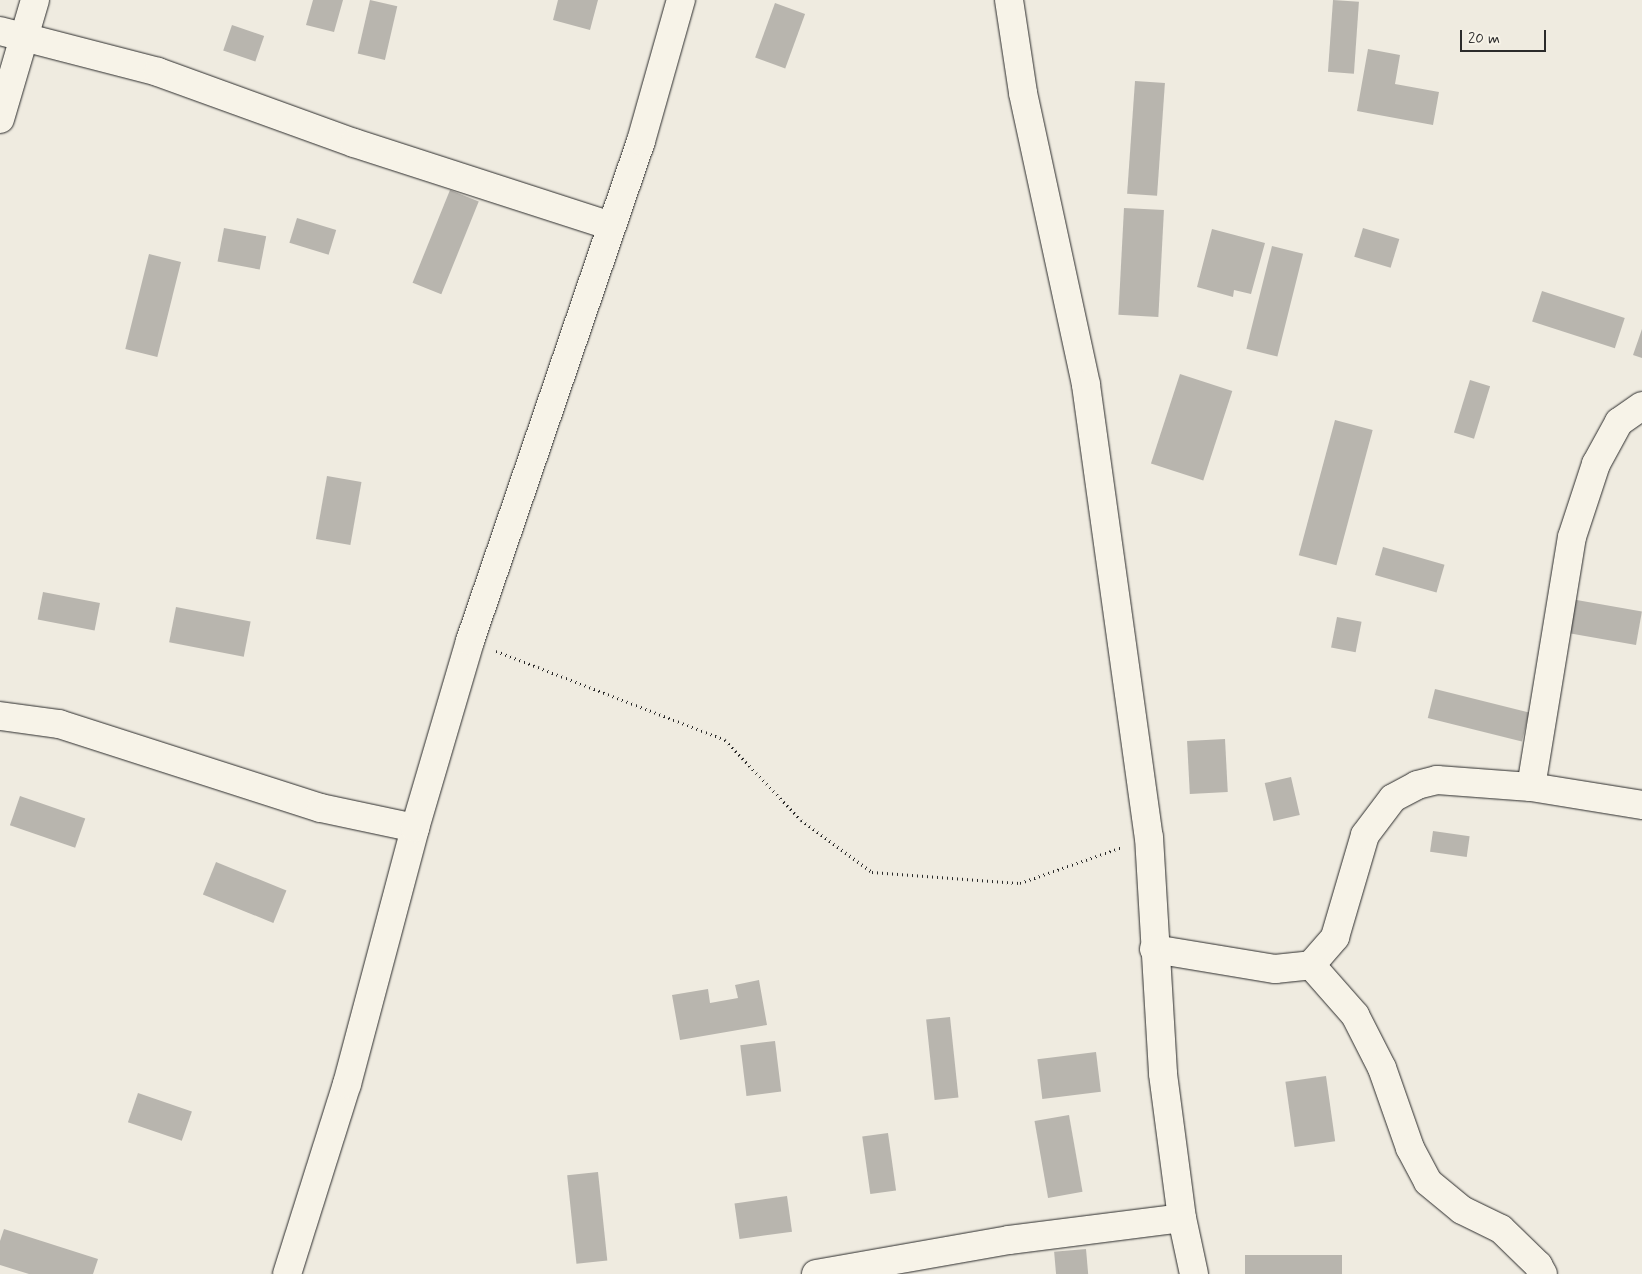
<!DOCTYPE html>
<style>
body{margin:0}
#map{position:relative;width:1642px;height:1274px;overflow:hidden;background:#efebe0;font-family:Mynerve,sans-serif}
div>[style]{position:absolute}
.building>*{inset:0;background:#b8b5ae;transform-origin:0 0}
.path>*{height:3px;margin-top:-1.5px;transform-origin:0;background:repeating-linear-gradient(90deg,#2b2b2b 0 1px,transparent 0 5px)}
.roads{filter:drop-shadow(0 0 1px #2b2b2b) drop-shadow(0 0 1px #2b2b2b)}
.minor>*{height:28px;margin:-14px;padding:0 14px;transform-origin:14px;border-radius:14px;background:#f7f3e8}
span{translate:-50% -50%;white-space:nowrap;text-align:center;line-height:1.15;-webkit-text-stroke:4px #f7f3e8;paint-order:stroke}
.scale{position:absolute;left:1460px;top:30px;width:86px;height:22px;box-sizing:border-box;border:2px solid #2b2b2b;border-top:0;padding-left:6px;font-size:15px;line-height:18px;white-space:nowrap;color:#2b2b2b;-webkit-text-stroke:4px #f7f3e8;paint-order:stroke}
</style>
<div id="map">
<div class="building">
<div style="clip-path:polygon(313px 0,343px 0,334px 32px,306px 25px)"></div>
<div style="left:370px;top:0;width:28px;height:55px;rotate:13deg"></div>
<div style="clip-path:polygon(558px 0,598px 0,590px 30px,553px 20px)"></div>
<div style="left:1333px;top:0;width:26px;height:72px;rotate:4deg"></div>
<div style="left:775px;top:3px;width:32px;height:58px;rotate:20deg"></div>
<div style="left:232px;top:25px;width:34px;height:27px;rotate:19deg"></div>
<div style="clip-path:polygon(1368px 49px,1400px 55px,1395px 84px,1439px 92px,1433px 125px,1357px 111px)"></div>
<div style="left:1135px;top:81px;width:30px;height:113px;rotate:4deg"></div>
<div style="left:450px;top:190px;width:31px;height:100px;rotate:22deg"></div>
<div style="left:1124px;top:208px;width:40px;height:107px;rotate:3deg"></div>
<div style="left:297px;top:218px;width:41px;height:26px;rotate:17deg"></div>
<div style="left:224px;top:228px;width:43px;height:34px;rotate:11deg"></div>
<div style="left:1363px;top:228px;width:38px;height:30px;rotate:17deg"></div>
<div style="clip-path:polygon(1212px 229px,1265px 243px,1251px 294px,1234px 290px,1233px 297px,1197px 287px)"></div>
<div style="left:1272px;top:246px;width:32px;height:106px;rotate:14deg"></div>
<div style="left:149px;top:254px;width:33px;height:98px;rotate:14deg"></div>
<div style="left:1542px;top:291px;width:87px;height:32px;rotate:18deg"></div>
<div style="clip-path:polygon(1642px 329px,1642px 358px,1633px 355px)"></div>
<div style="left:1180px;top:374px;width:55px;height:94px;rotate:18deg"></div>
<div style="left:1470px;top:380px;width:21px;height:55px;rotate:17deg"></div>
<div style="left:1335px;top:420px;width:39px;height:140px;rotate:15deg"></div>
<div style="left:327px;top:476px;width:35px;height:64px;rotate:10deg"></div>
<div style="left:1383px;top:547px;width:64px;height:29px;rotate:16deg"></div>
<div style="left:43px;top:592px;width:58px;height:28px;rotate:11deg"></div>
<div style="left:1571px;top:599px;width:72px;height:34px;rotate:10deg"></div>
<div style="left:176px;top:607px;width:76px;height:36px;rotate:11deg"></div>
<div style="left:1337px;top:617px;width:25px;height:31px;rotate:11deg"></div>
<div style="left:1435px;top:689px;width:97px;height:30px;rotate:14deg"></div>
<div style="left:1225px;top:739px;width:53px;height:38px;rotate:87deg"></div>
<div style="left:1291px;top:777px;width:39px;height:27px;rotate:77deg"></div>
<div style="left:20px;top:796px;width:69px;height:31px;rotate:19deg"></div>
<div style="left:1433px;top:831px;width:37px;height:21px;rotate:8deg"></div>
<div style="left:216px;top:862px;width:76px;height:35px;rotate:22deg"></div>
<div style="clip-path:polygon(759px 980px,767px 1025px,680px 1040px,672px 995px,708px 989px,710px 1003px,738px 998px,735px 985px)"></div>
<div style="left:950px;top:1017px;width:81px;height:24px;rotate:84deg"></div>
<div style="left:775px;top:1041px;width:51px;height:35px;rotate:83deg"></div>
<div style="left:1096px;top:1052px;width:40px;height:59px;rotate:83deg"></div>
<div style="left:1326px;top:1076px;width:66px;height:41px;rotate:82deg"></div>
<div style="left:138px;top:1093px;width:57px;height:31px;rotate:19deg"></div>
<div style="left:1069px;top:1115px;width:78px;height:35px;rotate:80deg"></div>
<div style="left:888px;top:1133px;width:58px;height:26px;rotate:82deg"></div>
<div style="left:598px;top:1172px;width:89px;height:31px;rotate:84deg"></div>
<div style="left:787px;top:1196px;width:36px;height:53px;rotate:82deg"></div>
<div style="clip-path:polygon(4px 1229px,98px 1259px,93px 1274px,29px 1274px,0 1265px,0 1241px)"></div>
<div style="left:1086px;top:1249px;width:25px;height:32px;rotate:85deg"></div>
<div style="left:1342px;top:1255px;width:19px;height:97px;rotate:90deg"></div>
</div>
<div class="path">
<div style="left:496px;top:651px;width:246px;rotate:21.2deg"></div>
<div style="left:725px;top:740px;width:110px;rotate:46.5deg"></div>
<div style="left:801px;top:820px;width:88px;rotate:36.2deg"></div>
<div style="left:872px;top:872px;width:148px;rotate:4.3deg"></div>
<div style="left:1020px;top:883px;width:108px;rotate:-19.4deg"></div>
</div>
<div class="roads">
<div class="minor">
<div style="left:1009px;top:0;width:94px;rotate:81.4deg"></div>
<div style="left:1023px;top:93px;width:299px;rotate:77.8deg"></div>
<div style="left:1086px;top:385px;width:456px;rotate:82.1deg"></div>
<div style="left:1149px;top:837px;width:237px;rotate:86.6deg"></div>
<div style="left:1163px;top:1074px;width:145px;rotate:82.5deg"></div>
<div style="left:1182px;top:1218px;width:57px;rotate:77.9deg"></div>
<div style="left:0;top:31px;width:163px;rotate:14.5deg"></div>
<div style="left:158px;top:72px;width:208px;rotate:19.9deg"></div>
<div style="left:354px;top:143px;width:270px;rotate:17.9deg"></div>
<div style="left:0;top:119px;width:124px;rotate:-73.6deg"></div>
<div style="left:0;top:716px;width:60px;rotate:7.7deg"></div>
<div style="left:59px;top:724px;width:275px;rotate:17.8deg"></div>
<div style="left:321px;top:808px;width:96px;rotate:12deg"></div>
<div style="left:1531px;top:787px;width:253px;rotate:-80.7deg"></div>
<div style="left:1572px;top:537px;width:77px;rotate:-71.8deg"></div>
<div style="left:1596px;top:464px;width:48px;rotate:-61.3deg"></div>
<div style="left:1619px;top:422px;width:28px;rotate:-35deg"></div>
<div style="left:1154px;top:949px;width:123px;rotate:9.4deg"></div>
<div style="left:1275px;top:969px;width:36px;rotate:-6deg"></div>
<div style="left:1311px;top:965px;width:37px;rotate:-49deg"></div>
<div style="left:1335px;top:937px;width:106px;rotate:-73.6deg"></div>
<div style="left:1365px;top:835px;width:46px;rotate:-52.9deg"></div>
<div style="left:1393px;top:798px;width:27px;rotate:-28deg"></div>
<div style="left:1417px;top:785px;width:21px;rotate:-14deg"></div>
<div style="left:1437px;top:780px;width:94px;rotate:4.3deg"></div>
<div style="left:1531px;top:787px;width:112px;rotate:9.2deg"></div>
<div style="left:1311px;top:965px;width:67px;rotate:48.7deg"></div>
<div style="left:1355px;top:1015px;width:59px;rotate:63deg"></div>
<div style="left:1382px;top:1068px;width:85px;rotate:70.7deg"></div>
<div style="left:1410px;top:1148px;width:38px;rotate:62deg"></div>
<div style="left:1428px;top:1182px;width:44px;rotate:39.5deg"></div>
<div style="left:1462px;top:1210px;width:43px;rotate:26deg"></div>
<div style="left:1501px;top:1229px;width:52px;rotate:44.2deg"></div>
<div style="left:1538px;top:1265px;width:10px;rotate:61deg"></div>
<div style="left:287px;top:1274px;width:199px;rotate:-72.5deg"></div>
<div style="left:347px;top:1084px;width:265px;rotate:-75.1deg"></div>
<div style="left:415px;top:828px;width:195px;rotate:-73.6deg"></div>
<div style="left:470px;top:641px;width:528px;rotate:-71.12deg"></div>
<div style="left:641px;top:141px;width:147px;rotate:-74.2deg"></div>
<div style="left:816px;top:1274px;width:196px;rotate:-10deg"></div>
<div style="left:1009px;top:1240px;width:174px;rotate:-7.2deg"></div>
</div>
</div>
<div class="scale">20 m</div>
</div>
